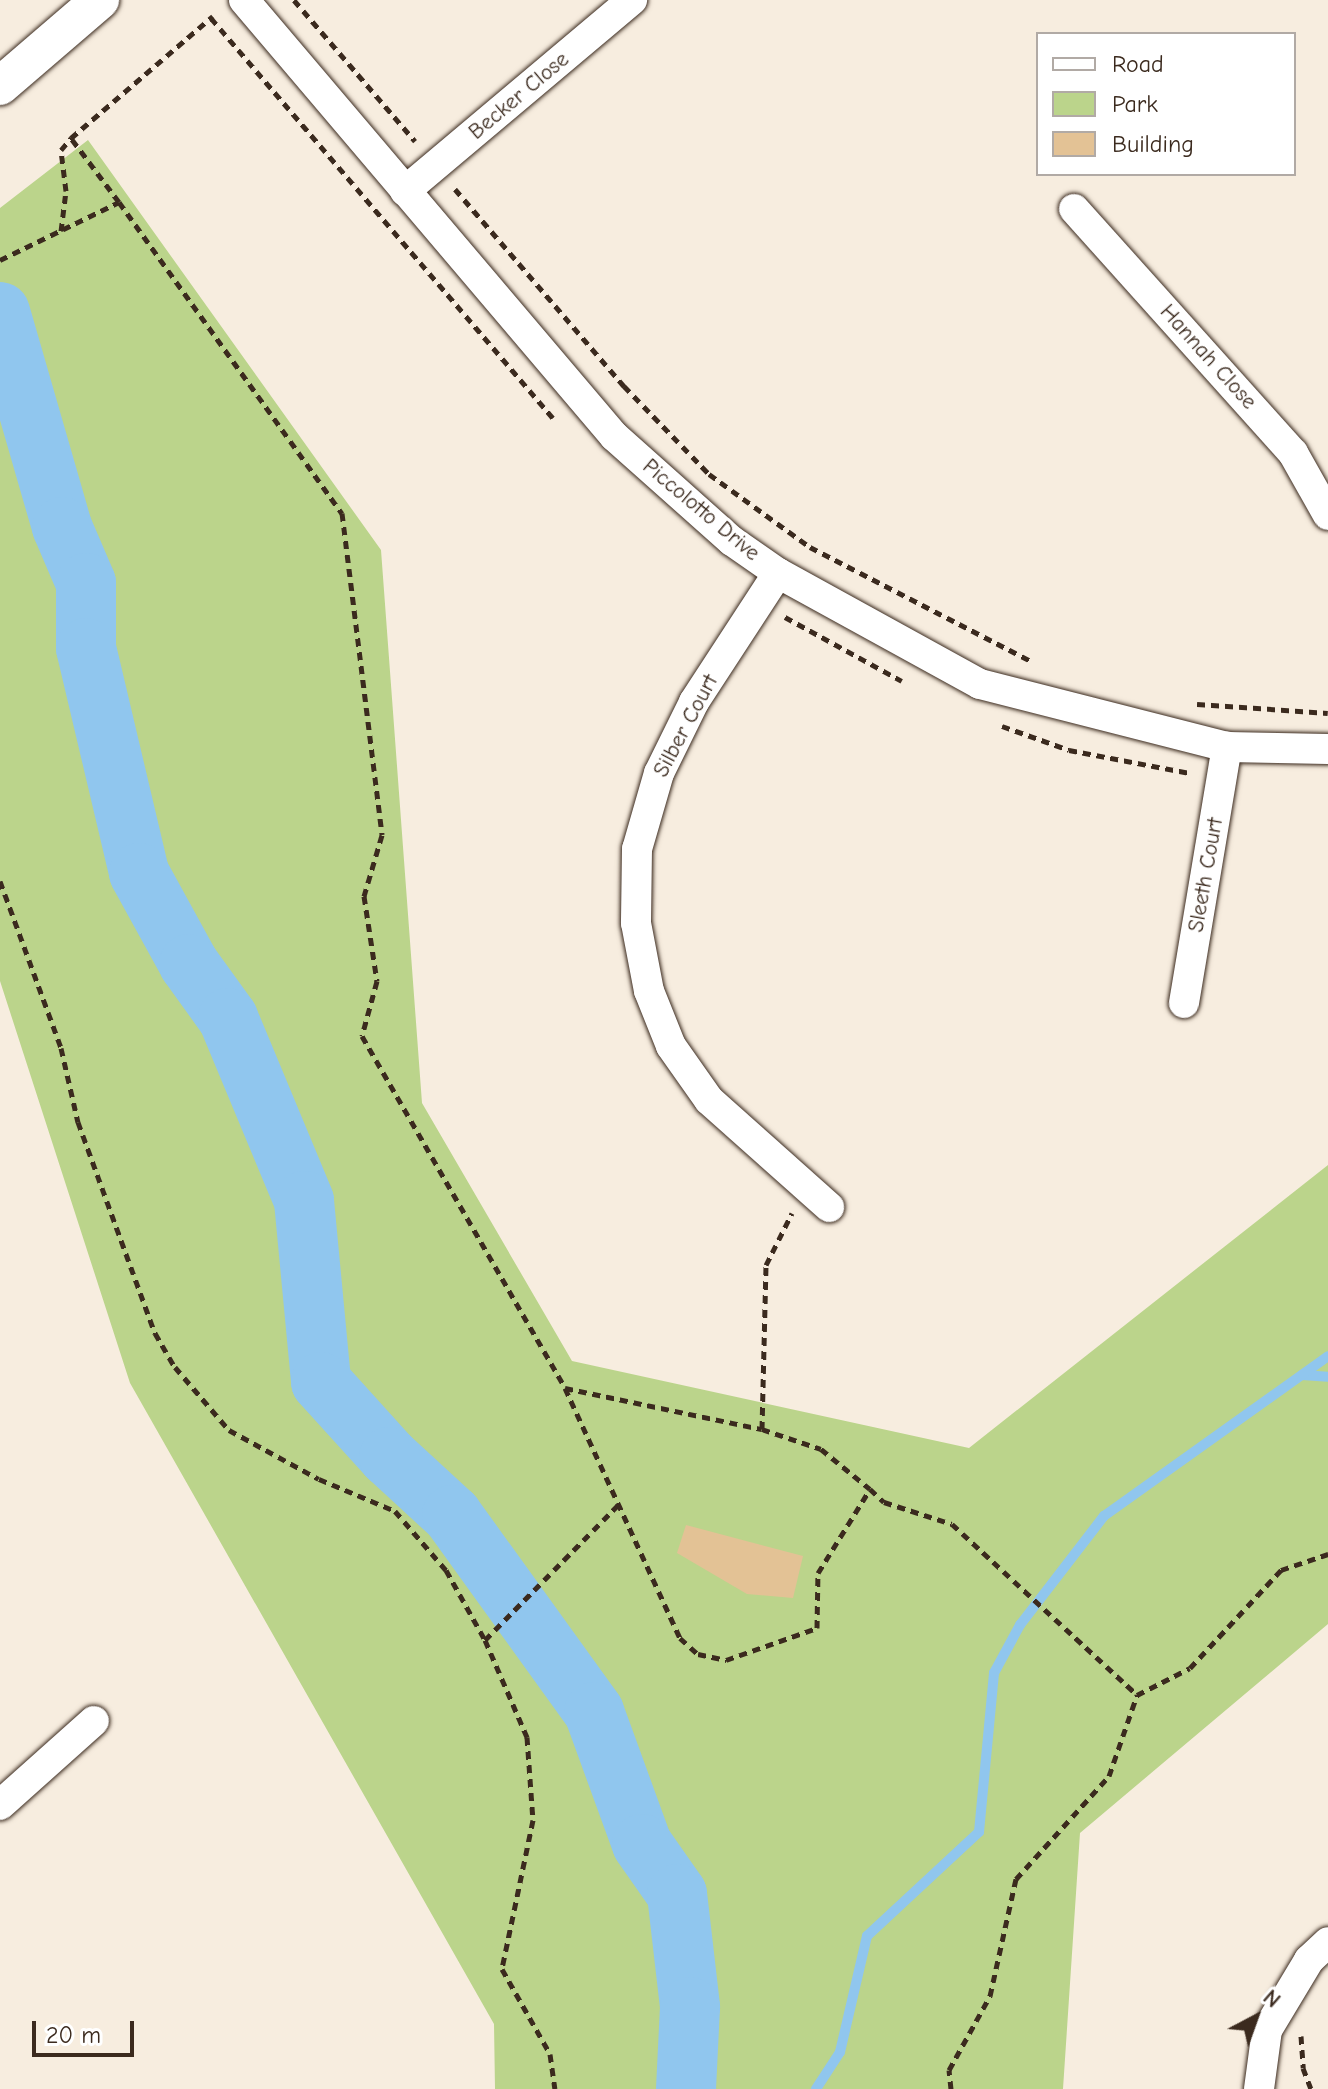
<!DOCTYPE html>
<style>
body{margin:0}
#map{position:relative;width:1328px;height:2089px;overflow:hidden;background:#f7eddf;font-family:"Comic Neue",sans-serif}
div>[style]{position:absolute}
.green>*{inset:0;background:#bbd48b}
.stream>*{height:10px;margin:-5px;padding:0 5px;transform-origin:5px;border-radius:5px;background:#90c6ee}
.river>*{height:60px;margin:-30px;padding:0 30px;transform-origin:30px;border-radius:30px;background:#90c6ee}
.building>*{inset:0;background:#e3c295}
.path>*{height:5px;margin-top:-2.5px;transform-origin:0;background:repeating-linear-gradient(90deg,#3b2a1e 0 8px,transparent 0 14px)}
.roads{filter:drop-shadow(0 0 2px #3b2a1e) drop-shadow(0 0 2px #3b2a1e)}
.minor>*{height:30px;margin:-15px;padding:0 15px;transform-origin:15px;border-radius:15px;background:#fff}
.tertiary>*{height:38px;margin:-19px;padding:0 19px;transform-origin:19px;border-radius:19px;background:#fff}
span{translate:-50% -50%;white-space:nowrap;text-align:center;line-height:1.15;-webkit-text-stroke:6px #fff;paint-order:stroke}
.street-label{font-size:22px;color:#3b2a1e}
.legend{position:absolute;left:1036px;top:32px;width:260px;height:144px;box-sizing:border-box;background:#fff;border:2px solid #b1aaa5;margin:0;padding:10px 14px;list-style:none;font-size:24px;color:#3b2a1e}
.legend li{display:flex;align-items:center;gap:16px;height:40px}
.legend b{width:40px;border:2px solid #b1aaa5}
.north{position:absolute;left:1216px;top:1977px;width:80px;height:80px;-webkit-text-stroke:6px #fff;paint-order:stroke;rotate:41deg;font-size:22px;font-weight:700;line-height:32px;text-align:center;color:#3b2a1e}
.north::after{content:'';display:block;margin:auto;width:28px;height:36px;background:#3b2a1e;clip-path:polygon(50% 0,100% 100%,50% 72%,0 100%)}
.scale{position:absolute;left:32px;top:2021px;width:102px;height:36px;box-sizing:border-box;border:4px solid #3b2a1e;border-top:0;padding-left:10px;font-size:24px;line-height:28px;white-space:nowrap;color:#3b2a1e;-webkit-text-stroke:6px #fff;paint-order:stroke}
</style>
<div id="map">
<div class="green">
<div style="clip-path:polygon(88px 140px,381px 550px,422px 1103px,572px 1361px,969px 1448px,1328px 1165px,1328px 1624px,1080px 1833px,1063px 2089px,495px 2089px,494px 2024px,130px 1383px,0 981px,0 208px)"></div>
</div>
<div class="stream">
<div style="left:1302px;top:1375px;width:26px;rotate:4deg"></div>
<div style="left:816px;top:2089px;width:44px;rotate:-57deg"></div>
<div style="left:840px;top:2052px;width:119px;rotate:-76.9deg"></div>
<div style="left:867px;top:1936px;width:153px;rotate:-42.9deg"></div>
<div style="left:979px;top:1832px;width:160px;rotate:-84.6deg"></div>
<div style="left:994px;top:1673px;width:55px;rotate:-61.6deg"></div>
<div style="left:1020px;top:1625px;width:138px;rotate:-52.4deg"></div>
<div style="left:1104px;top:1516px;width:275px;rotate:-35.5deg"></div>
</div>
<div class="river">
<div style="left:0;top:312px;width:224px;rotate:73.9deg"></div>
<div style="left:62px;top:527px;width:61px;rotate:66.8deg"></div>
<div style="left:86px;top:583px;width:65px;rotate:90deg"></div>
<div style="left:86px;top:648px;width:231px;rotate:76.7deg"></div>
<div style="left:139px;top:873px;width:104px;rotate:61.2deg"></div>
<div style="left:189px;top:964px;width:67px;rotate:54.2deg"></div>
<div style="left:228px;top:1018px;width:198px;rotate:67.4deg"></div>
<div style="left:304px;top:1201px;width:182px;rotate:84.6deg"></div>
<div style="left:321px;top:1382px;width:101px;rotate:47.8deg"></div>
<div style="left:389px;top:1457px;width:86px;rotate:42.6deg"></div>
<div style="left:452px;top:1515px;width:243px;rotate:54.2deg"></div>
<div style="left:594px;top:1712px;width:140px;rotate:70deg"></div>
<div style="left:642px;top:1844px;width:61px;rotate:55deg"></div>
<div style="left:677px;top:1894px;width:114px;rotate:83.4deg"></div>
<div style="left:690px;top:2007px;width:82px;rotate:92.8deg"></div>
</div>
<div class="building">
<div style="clip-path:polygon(686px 1525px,803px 1556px,793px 1598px,747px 1594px,677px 1553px)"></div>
</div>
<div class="path">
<div style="left:294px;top:0;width:186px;rotate:49.4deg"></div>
<div style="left:211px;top:18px;width:526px;rotate:49.47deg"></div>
<div style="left:455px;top:189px;width:260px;rotate:49.4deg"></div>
<div style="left:624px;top:386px;width:122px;rotate:46deg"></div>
<div style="left:709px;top:474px;width:125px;rotate:35.9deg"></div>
<div style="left:810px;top:547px;width:251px;rotate:27.3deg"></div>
<div style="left:119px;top:202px;width:383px;rotate:54.4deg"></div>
<div style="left:342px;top:513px;width:324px;rotate:82.9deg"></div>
<div style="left:382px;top:835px;width:64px;rotate:106.4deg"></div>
<div style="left:364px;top:896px;width:86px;rotate:81.3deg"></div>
<div style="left:377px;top:981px;width:57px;rotate:105.3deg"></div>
<div style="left:362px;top:1036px;width:406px;rotate:60deg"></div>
<div style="left:565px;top:1388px;width:275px;rotate:65.3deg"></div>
<div style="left:680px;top:1638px;width:24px;rotate:42deg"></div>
<div style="left:698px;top:1654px;width:29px;rotate:12deg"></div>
<div style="left:726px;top:1660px;width:96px;rotate:-19.4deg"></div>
<div style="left:817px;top:1628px;width:55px;rotate:-89deg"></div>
<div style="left:818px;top:1573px;width:99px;rotate:-58.2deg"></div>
<div style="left:870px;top:1489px;width:19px;rotate:43deg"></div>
<div style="left:884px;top:1502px;width:71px;rotate:17.9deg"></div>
<div style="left:952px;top:1524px;width:252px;rotate:42.7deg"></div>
<div style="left:61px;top:231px;width:40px;rotate:-82.9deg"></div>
<div style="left:66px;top:191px;width:41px;rotate:-97deg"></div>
<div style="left:61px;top:150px;width:16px;rotate:-50deg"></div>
<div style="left:0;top:260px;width:132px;rotate:-26deg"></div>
<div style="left:119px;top:202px;width:80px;rotate:-126.9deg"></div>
<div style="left:71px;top:138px;width:187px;rotate:-40.7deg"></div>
<div style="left:785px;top:617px;width:133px;rotate:28.7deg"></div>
<div style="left:1197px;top:704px;width:131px;rotate:3.9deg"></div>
<div style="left:1002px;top:726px;width:71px;rotate:19.7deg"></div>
<div style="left:1069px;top:750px;width:123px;rotate:10.8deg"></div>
<div style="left:0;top:881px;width:178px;rotate:69.9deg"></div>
<div style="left:61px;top:1048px;width:76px;rotate:77.1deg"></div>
<div style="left:78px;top:1122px;width:225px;rotate:70deg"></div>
<div style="left:155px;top:1333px;width:39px;rotate:60deg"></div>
<div style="left:175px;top:1367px;width:83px;rotate:49.4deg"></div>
<div style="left:229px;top:1430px;width:102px;rotate:28.6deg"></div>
<div style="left:319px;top:1479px;width:82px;rotate:22.8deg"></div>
<div style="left:395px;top:1511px;width:78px;rotate:49.2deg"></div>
<div style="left:446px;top:1570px;width:80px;rotate:60.9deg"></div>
<div style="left:485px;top:1640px;width:106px;rotate:66.6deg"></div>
<div style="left:527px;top:1737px;width:83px;rotate:85.9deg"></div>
<div style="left:533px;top:1820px;width:152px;rotate:101.8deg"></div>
<div style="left:502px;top:1969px;width:98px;rotate:60.5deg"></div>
<div style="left:550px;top:2054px;width:35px;rotate:82deg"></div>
<div style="left:565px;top:1388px;width:201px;rotate:11.8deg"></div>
<div style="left:762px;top:1429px;width:62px;rotate:18.7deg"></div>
<div style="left:821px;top:1449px;width:63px;rotate:39.2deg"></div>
<div style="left:762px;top:1429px;width:164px;rotate:-88.6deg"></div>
<div style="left:766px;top:1265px;width:58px;rotate:-63.4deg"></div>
<div style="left:485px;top:1640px;width:194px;rotate:-45.4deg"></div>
<div style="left:1301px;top:2036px;width:32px;rotate:86deg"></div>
<div style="left:1303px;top:2068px;width:22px;rotate:69deg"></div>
<div style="left:951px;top:2089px;width:19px;rotate:-96deg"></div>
<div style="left:949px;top:2070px;width:85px;rotate:-61deg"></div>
<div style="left:990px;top:1996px;width:120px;rotate:-77.5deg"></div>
<div style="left:1016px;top:1879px;width:139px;rotate:-47.9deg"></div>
<div style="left:1109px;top:1776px;width:86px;rotate:-70.9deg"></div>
<div style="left:1137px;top:1695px;width:59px;rotate:-27deg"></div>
<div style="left:1190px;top:1668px;width:134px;rotate:-47.1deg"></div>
<div style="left:1281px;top:1570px;width:50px;rotate:-18.8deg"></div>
</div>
<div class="roads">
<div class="minor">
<div style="left:244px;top:0;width:572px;rotate:49.68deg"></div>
<div style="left:614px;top:436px;width:158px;rotate:41.7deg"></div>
<div style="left:732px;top:541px;width:56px;rotate:34.8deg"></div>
<div style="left:778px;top:573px;width:230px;rotate:28.8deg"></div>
<div style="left:980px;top:684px;width:255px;rotate:14.3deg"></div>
<div style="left:1227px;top:747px;width:101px;rotate:1.1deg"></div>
<div style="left:405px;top:191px;width:297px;rotate:-40.1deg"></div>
<div style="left:1074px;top:209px;width:328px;rotate:48.1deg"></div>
<div style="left:1293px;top:453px;width:71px;rotate:60.6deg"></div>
<div style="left:778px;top:573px;width:154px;rotate:123.1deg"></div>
<div style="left:694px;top:702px;width:79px;rotate:116.2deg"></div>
<div style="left:659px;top:773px;width:79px;rotate:106.1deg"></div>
<div style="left:637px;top:849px;width:74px;rotate:90.8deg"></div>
<div style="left:636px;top:923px;width:69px;rotate:79.2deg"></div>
<div style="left:649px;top:991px;width:59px;rotate:68.2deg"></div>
<div style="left:671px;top:1046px;width:66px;rotate:54.9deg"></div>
<div style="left:709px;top:1100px;width:161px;rotate:41.7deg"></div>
<div style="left:1184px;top:1003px;width:260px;rotate:-80.5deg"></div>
<div style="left:0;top:1805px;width:126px;rotate:-41.8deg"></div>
<div style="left:1259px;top:2089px;width:60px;rotate:-82.3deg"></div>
<div style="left:1267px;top:2030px;width:82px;rotate:-59deg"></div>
<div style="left:1309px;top:1960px;width:26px;rotate:-43deg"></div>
</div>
<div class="tertiary">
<div style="left:0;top:86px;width:132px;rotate:-40.7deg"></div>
</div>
</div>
<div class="street-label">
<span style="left:519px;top:96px;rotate:-40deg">Becker Close</span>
<span style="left:1208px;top:357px;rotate:48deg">Hannah Close</span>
<span style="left:701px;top:510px;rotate:40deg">Piccolotto Drive</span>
<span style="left:686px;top:726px;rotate:-62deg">Silber Court</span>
<span style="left:1206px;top:875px;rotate:-80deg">Sleeth Court</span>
</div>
<ul class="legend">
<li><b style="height:10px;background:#fff"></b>Road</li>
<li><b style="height:22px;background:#bbd48b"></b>Park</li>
<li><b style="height:22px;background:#e3c295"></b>Building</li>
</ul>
<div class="north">N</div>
<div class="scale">20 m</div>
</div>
